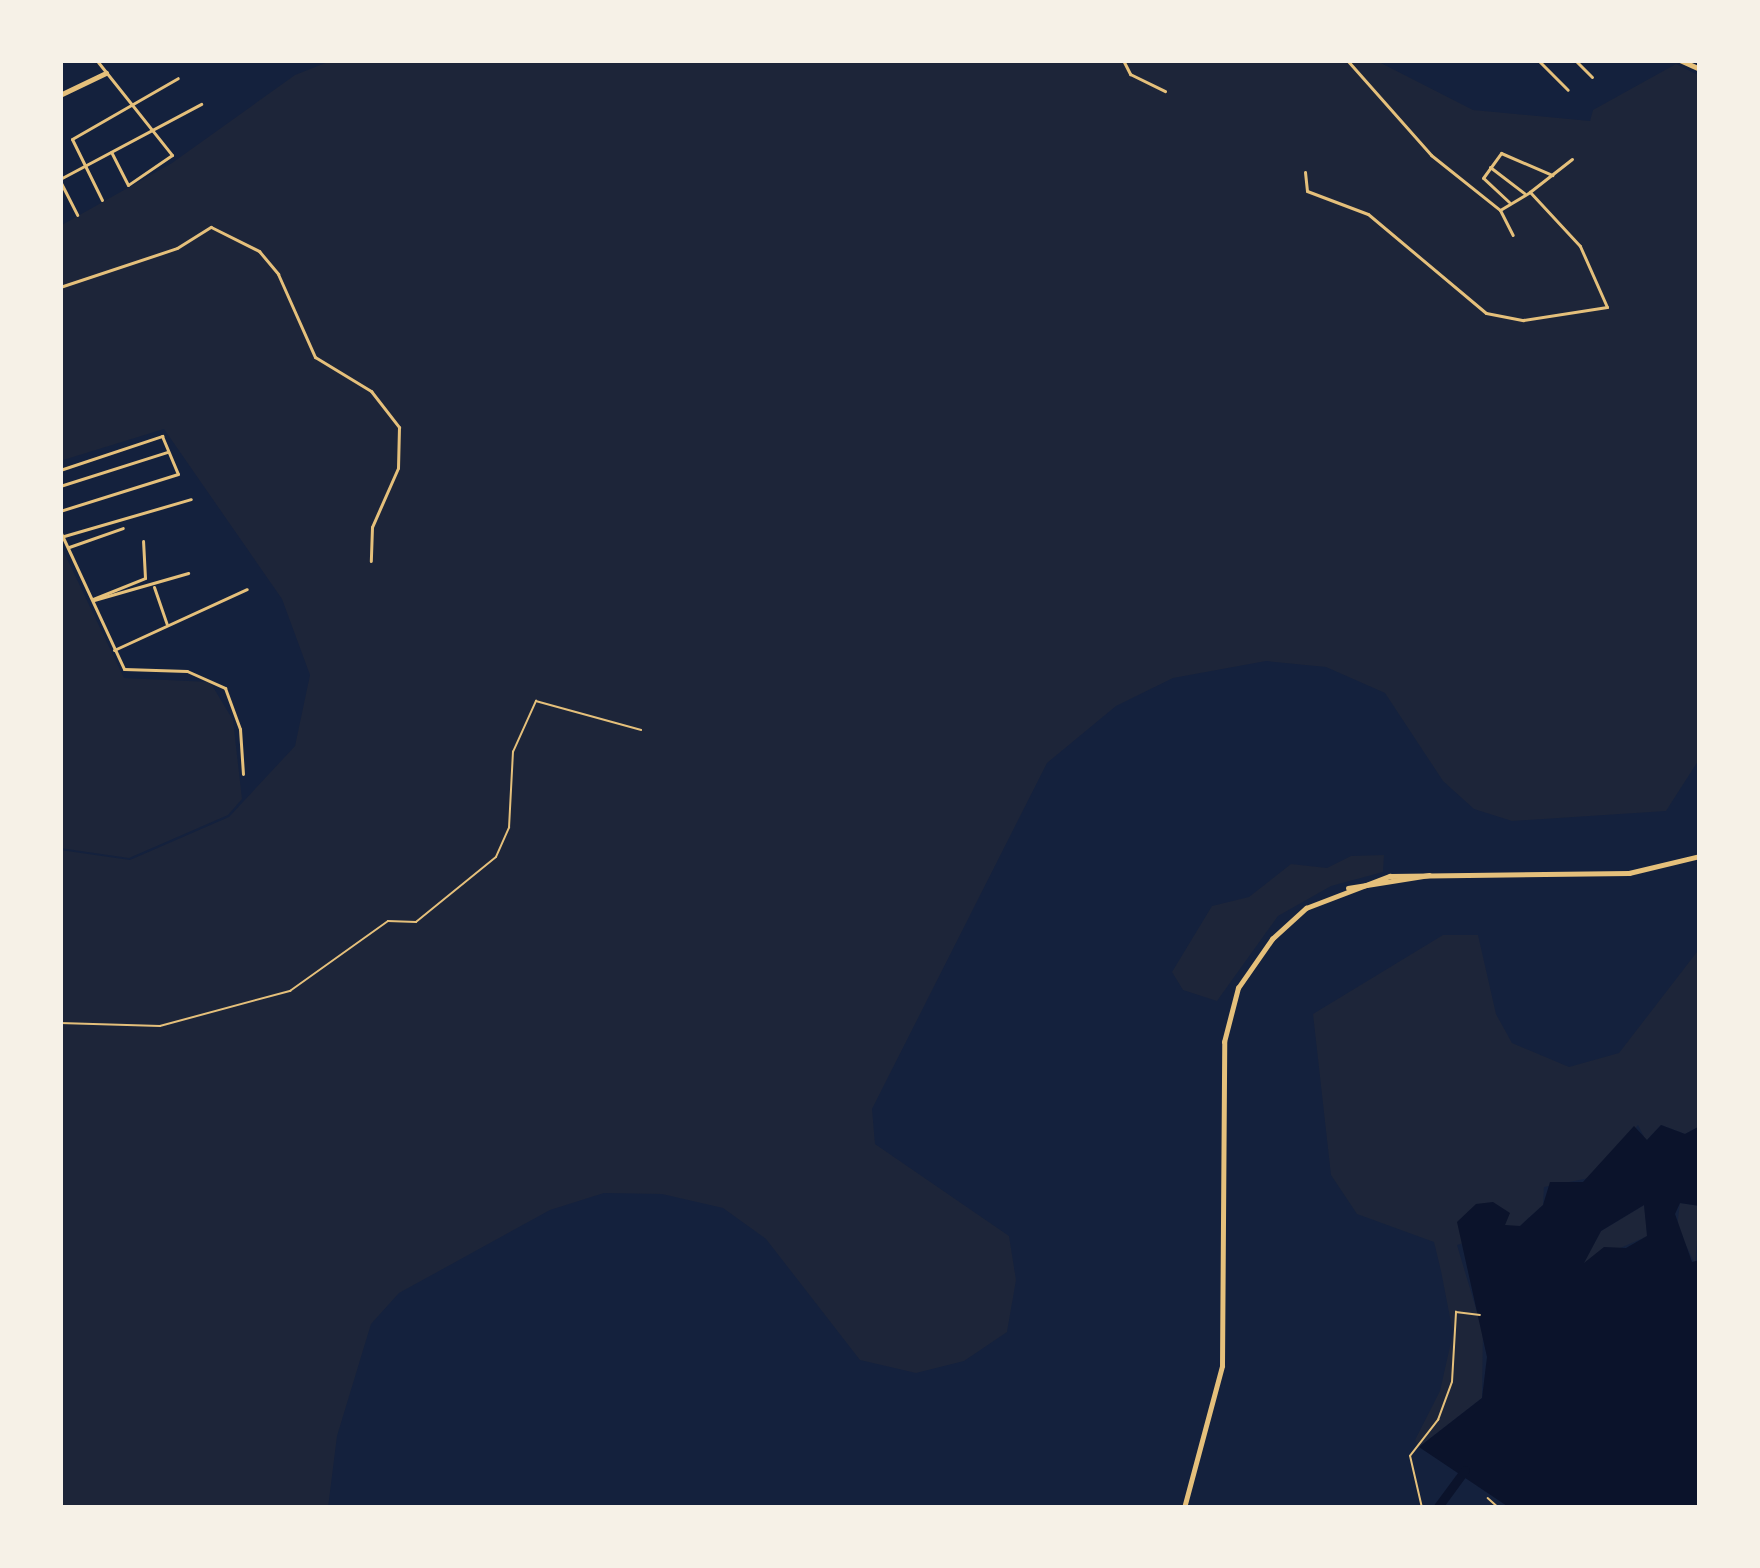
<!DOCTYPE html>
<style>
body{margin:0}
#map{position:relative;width:1760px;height:1568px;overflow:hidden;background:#14213d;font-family:Jost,sans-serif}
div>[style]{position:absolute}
.green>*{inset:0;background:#1d2539}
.water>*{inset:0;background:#0b132b}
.river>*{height:9px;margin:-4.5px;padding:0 4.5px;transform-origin:4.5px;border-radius:4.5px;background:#0b132b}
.path>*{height:1.5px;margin:-0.75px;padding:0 0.75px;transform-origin:0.75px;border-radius:0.75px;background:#e5c07b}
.minor>*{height:3px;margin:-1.5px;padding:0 1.5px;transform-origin:1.5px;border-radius:1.5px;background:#e5c07b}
.tertiary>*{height:4.5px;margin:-2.25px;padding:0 2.25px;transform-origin:2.25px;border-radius:2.25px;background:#e5c07b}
.secondary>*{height:4.5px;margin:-2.25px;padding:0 2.25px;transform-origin:2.25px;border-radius:2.25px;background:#e5c07b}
span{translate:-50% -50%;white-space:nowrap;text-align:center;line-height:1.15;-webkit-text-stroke:9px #f6f1e7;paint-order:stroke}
.frame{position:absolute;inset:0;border:63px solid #f6f1e7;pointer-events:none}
</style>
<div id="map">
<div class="green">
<div style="clip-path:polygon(333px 60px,1375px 60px,1473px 110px,1590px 121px,1593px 110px,1676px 64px,1700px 76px,1700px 758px,1666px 811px,1512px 821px,1474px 809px,1443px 781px,1385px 693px,1326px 667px,1266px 661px,1173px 678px,1116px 706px,1047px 763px,872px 1109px,875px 1144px,1009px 1236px,1016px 1280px,1007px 1332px,964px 1361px,916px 1373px,860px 1360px,766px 1239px,723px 1208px,662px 1194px,604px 1193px,550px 1210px,399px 1293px,371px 1324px,337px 1436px,328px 1508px,60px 1508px,60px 850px,130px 860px,229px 817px,295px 746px,310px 675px,282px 599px,164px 429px,60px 461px,60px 226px,172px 163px,295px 75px)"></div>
<div style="clip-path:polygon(60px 544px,124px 678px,210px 682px,233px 720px,242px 799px,228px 815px,129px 858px,60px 848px)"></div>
<div style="clip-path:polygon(1384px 855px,1383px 872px,1331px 886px,1278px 916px,1217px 1001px,1183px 990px,1172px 972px,1212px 906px,1249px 897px,1291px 864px,1327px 868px,1351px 856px)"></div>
<div style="clip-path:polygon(1443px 935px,1478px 935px,1496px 1014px,1512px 1043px,1569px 1067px,1619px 1053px,1700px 948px,1700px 1126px,1685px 1134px,1661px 1125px,1646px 1141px,1638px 1125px,1589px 1178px,1544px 1187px,1543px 1205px,1520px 1226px,1457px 1245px,1483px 1332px,1482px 1398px,1419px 1447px,1415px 1440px,1440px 1391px,1453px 1333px,1441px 1271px,1434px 1242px,1357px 1214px,1331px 1175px,1313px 1014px)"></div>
<div style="clip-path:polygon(1680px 1203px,1700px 1206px,1695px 1264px,1677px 1227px)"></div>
<div style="clip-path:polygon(1644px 1205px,1648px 1236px,1583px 1264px,1601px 1231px)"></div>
</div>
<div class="water">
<div style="clip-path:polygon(evenodd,1661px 1125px,1685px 1134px,1700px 1126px,1700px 1206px,1680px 1203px,1675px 1214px,1692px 1262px,1700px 1260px,1700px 1508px,1510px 1508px,1419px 1447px,1482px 1398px,1487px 1357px,1457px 1222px,1476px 1204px,1493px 1202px,1510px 1213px,1505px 1225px,1520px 1226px,1543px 1205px,1550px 1182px,1583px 1182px,1634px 1126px,1647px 1140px,1661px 1125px,1644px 1205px,1647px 1236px,1626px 1248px,1604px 1247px,1584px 1263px,1601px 1231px,1644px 1205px)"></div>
</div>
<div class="river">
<div style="left:1437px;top:1508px;width:47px;rotate:-53.6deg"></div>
</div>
<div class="path">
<div style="left:60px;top:1023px;width:100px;rotate:1.7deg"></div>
<div style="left:160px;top:1026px;width:135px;rotate:-15.1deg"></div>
<div style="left:290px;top:991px;width:120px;rotate:-35.5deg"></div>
<div style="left:388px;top:921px;width:28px;rotate:2deg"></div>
<div style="left:416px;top:922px;width:103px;rotate:-39.1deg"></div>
<div style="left:496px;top:857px;width:32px;rotate:-66deg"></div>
<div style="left:509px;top:828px;width:76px;rotate:-87deg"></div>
<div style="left:513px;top:752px;width:56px;rotate:-65.7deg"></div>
<div style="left:536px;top:701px;width:109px;rotate:15.4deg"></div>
<div style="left:1488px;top:1498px;width:15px;rotate:42deg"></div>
<div style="left:1422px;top:1508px;width:53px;rotate:-103deg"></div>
<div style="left:1410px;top:1456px;width:46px;rotate:-52.1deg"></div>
<div style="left:1438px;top:1420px;width:40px;rotate:-69.8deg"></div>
<div style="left:1452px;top:1382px;width:70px;rotate:-86.7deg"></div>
<div style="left:1456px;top:1312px;width:24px;rotate:7deg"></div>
</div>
<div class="minor">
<div style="left:1123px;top:60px;width:16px;rotate:63deg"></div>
<div style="left:1130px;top:74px;width:39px;rotate:26deg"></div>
<div style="left:1347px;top:60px;width:127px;rotate:48.5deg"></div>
<div style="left:1431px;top:155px;width:88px;rotate:38.6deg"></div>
<div style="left:1500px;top:210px;width:28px;rotate:63deg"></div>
<div style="left:1538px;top:60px;width:42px;rotate:45deg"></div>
<div style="left:1575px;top:60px;width:24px;rotate:45deg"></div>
<div style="left:98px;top:62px;width:119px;rotate:51.5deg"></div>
<div style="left:172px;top:155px;width:53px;rotate:145.7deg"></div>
<div style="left:128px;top:185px;width:37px;rotate:-117deg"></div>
<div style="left:1490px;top:167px;width:43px;rotate:37.4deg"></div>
<div style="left:1305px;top:172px;width:19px;rotate:84deg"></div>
<div style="left:1307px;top:191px;width:65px;rotate:20.7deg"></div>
<div style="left:1368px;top:214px;width:154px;rotate:40deg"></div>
<div style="left:1486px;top:313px;width:38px;rotate:11deg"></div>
<div style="left:1523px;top:320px;width:85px;rotate:-8.8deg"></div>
<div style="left:1607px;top:307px;width:67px;rotate:-113.9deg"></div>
<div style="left:1580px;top:246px;width:74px;rotate:-132.8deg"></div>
<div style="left:1530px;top:192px;width:35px;rotate:149deg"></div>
<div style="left:60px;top:179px;width:160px;rotate:-28deg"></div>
<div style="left:60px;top:181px;width:38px;rotate:63deg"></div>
<div style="left:1531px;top:191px;width:52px;rotate:-38deg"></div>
<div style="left:102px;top:200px;width:68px;rotate:-116.2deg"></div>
<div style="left:72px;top:139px;width:122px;rotate:-29.9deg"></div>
<div style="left:1509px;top:202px;width:35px;rotate:-137deg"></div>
<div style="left:1483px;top:178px;width:31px;rotate:-54deg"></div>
<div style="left:1501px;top:153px;width:56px;rotate:23.3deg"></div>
<div style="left:60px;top:287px;width:123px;rotate:-18.4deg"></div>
<div style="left:177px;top:248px;width:40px;rotate:-32deg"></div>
<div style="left:211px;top:227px;width:54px;rotate:26.6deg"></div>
<div style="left:259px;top:251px;width:30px;rotate:50deg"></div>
<div style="left:278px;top:274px;width:91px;rotate:66deg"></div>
<div style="left:315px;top:357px;width:66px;rotate:31.3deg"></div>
<div style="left:371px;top:391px;width:46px;rotate:52.1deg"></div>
<div style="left:399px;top:427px;width:41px;rotate:91.4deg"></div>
<div style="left:398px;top:468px;width:64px;rotate:113.8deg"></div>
<div style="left:372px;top:527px;width:34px;rotate:92deg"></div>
<div style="left:60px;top:470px;width:108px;rotate:-18.4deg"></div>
<div style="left:162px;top:436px;width:41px;rotate:67.2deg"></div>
<div style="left:178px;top:474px;width:124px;rotate:162.6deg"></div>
<div style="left:60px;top:486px;width:112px;rotate:-17.6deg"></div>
<div style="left:60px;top:531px;width:152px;rotate:65.1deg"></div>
<div style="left:124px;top:669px;width:63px;rotate:1.8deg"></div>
<div style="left:187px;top:671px;width:42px;rotate:24.1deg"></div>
<div style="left:225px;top:688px;width:44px;rotate:69.9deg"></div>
<div style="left:240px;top:729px;width:45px;rotate:86.2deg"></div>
<div style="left:64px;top:536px;width:132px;rotate:-16.2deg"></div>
<div style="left:69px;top:547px;width:57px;rotate:-19.4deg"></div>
<div style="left:154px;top:587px;width:39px;rotate:71deg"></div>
<div style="left:93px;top:599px;width:56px;rotate:-22deg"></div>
<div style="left:145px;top:578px;width:37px;rotate:-93deg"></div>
<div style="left:94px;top:600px;width:98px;rotate:-16deg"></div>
<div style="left:114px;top:650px;width:146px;rotate:-24.6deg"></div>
</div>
<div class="tertiary">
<div style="left:60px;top:95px;width:51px;rotate:-25.6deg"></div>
</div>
<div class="secondary">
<div style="left:1680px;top:60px;width:22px;rotate:24deg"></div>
<div style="left:1348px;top:888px;width:82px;rotate:-9.1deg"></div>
<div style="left:1184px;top:1508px;width:147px;rotate:-75deg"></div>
<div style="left:1222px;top:1366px;width:324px;rotate:-89.6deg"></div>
<div style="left:1224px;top:1042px;width:56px;rotate:-75.5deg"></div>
<div style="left:1238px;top:988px;width:60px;rotate:-55.2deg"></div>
<div style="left:1272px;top:939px;width:46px;rotate:-42.4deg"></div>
<div style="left:1306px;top:908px;width:90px;rotate:-20.9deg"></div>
<div style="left:1390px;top:876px;width:239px;rotate:-0.7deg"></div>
<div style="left:1629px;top:873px;width:73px;rotate:-13.5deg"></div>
</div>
<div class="frame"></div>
</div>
